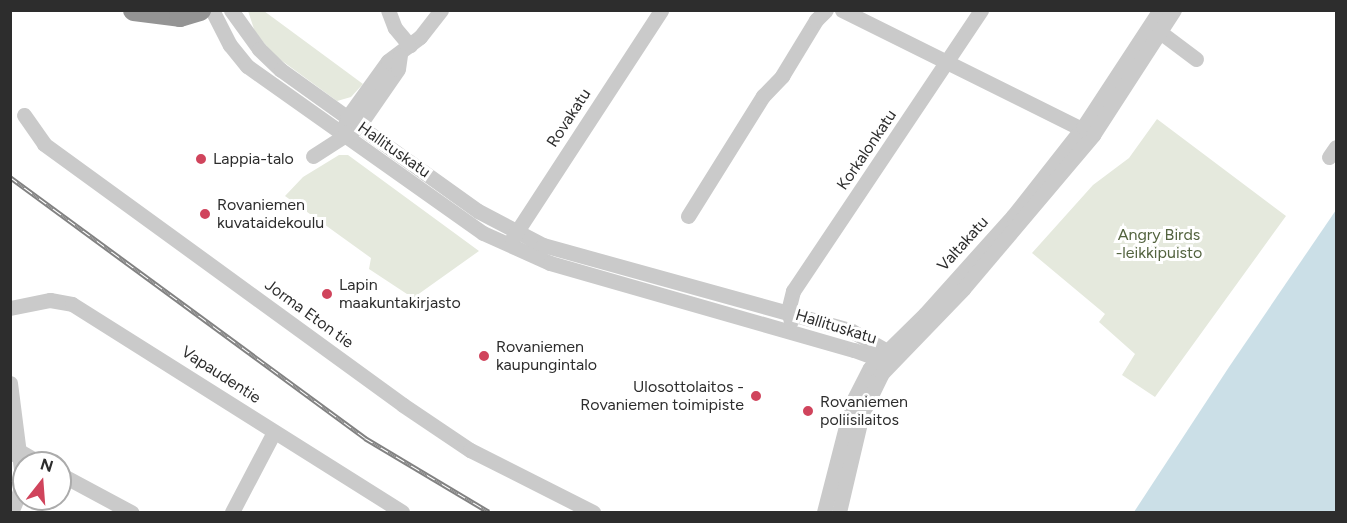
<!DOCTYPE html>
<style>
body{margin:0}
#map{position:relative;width:1347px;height:523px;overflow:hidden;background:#fff;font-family:Figtree,sans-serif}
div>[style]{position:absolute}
.green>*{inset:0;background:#e5e9dd}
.water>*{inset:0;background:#cbdfe7}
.minor>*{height:15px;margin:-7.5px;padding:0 7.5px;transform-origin:7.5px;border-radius:7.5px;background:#cacaca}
.highway>*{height:22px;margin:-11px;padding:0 11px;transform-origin:11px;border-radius:11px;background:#949494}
.rail>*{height:5px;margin-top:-2.5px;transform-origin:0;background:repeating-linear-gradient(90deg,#fff 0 9px,#828282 0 18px);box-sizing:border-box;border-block:2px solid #828282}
.dots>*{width:16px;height:16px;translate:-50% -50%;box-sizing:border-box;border:3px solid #fff;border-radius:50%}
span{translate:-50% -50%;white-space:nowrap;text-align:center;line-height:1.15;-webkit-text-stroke:6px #fff;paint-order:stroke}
.street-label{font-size:16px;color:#2d2d2d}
.poi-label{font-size:16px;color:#2d2d2d}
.left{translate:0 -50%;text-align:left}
.right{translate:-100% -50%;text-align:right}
.park-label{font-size:16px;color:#546440}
.frame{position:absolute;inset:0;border:12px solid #2d2d2d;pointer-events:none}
.north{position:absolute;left:12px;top:451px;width:60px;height:60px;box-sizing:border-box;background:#fff;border:2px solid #ababab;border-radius:50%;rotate:17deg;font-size:16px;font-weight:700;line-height:24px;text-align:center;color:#2d2d2d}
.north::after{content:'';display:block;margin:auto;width:21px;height:27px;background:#d0445c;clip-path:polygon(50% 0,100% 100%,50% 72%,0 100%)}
</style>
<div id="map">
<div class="green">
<div style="clip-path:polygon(248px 11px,264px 11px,363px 84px,351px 97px,337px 101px,274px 55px,255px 32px)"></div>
<div style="clip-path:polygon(1157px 119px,1286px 216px,1155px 397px,1122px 375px,1135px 354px,1099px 322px,1105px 314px,1032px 253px,1093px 185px,1129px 158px)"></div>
<div style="clip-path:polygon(339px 155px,348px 155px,479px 251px,413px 298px,369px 269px,371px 258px,285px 196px,303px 177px)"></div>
</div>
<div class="water">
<div style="clip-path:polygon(1336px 210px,1336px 512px,1134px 512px,1229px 367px)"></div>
</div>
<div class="minor">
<div style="left:212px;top:10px;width:39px;rotate:63deg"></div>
<div style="left:230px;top:45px;width:27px;rotate:51deg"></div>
<div style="left:247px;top:66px;width:289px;rotate:35.3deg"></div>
<div style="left:483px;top:233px;width:73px;rotate:24.1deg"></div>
<div style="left:550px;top:263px;width:316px;rotate:16deg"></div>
<div style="left:854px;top:350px;width:38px;rotate:20deg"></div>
<div style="left:231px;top:10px;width:48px;rotate:54.3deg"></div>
<div style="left:259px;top:49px;width:30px;rotate:44deg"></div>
<div style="left:281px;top:70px;width:242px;rotate:35.6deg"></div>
<div style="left:478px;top:211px;width:73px;rotate:27.6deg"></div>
<div style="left:543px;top:245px;width:319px;rotate:15.5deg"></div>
<div style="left:850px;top:330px;width:40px;rotate:29.7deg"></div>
<div style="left:885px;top:350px;width:14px;rotate:69deg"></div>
<div style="left:388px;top:10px;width:19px;rotate:69deg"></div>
<div style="left:395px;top:28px;width:23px;rotate:50deg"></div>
<div style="left:842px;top:10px;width:277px;rotate:26.4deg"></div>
<div style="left:1160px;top:32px;width:45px;rotate:36.9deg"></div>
<div style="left:24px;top:115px;width:35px;rotate:55deg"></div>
<div style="left:44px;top:144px;width:444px;rotate:36deg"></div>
<div style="left:403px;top:405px;width:81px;rotate:33.9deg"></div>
<div style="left:470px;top:450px;width:138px;rotate:26.8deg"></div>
<div style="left:344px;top:128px;width:10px;rotate:-73deg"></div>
<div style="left:347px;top:118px;width:70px;rotate:-54.3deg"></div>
<div style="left:388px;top:61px;width:40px;rotate:-37deg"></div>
<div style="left:420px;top:37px;width:34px;rotate:-52deg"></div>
<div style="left:313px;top:156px;width:54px;rotate:-32.8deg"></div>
<div style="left:358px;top:127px;width:70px;rotate:-55.4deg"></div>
<div style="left:398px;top:69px;width:14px;rotate:-82deg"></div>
<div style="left:1329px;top:157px;width:12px;rotate:-55deg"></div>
<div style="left:688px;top:216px;width:142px;rotate:-58deg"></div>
<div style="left:763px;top:96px;width:28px;rotate:-46deg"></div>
<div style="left:782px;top:76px;width:66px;rotate:-58.7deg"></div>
<div style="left:816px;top:20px;width:14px;rotate:-45deg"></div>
<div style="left:512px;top:239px;width:273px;rotate:-56.9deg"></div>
<div style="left:10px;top:308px;width:41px;rotate:-11.3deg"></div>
<div style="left:50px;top:300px;width:22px;rotate:10deg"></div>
<div style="left:72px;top:304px;width:390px;rotate:32.2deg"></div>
<div style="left:791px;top:321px;width:10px;rotate:-107deg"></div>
<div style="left:788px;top:311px;width:21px;rotate:-76deg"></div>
<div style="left:793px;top:291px;width:338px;rotate:-56.2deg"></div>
<div style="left:10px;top:383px;width:102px;rotate:82.7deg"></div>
<div style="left:23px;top:484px;width:30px;rotate:113deg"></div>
<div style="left:10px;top:454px;width:11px;rotate:-10deg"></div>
<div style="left:21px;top:452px;width:22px;rotate:30deg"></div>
<div style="left:60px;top:474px;width:81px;rotate:28.2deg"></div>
<div style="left:232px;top:512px;width:90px;rotate:-62.3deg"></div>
<div style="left:824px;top:512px;width:113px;rotate:-75.6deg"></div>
<div style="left:852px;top:403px;width:39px;rotate:-63deg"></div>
<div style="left:870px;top:368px;width:77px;rotate:-44.5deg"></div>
<div style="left:925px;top:314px;width:132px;rotate:-48.1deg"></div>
<div style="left:1013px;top:216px;width:113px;rotate:-51.8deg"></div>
<div style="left:1083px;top:127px;width:140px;rotate:-56.7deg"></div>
<div style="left:839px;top:512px;width:101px;rotate:-76.8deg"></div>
<div style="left:862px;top:414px;width:46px;rotate:-64deg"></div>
<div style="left:882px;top:373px;width:117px;rotate:-46deg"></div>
<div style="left:963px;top:289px;width:202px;rotate:-49.8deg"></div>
<div style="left:1093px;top:135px;width:149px;rotate:-57.1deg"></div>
</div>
<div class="highway">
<div style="left:134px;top:10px;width:46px;rotate:7.4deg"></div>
<div style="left:180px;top:16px;width:21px;rotate:-17deg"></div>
</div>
<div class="rail">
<div style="left:10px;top:177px;width:441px;rotate:36.3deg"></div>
<div style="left:365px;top:438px;width:144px;rotate:30.8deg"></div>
</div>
<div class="dots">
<div style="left:201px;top:159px;background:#d0445c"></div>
<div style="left:205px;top:214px;background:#d0445c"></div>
<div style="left:327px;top:294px;background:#d0445c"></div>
<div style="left:484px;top:356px;background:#d0445c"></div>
<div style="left:756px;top:396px;background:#d0445c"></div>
<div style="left:808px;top:411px;background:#d0445c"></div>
</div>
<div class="street-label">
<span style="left:569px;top:118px;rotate:-57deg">Rovakatu</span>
<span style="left:394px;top:150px;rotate:35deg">Hallituskatu</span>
<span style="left:867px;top:150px;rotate:-56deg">Korkalonkatu</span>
<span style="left:963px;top:244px;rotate:-48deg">Valtakatu</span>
<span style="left:309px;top:314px;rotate:36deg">Jorma Eton tie</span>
<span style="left:836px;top:327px;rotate:17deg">Hallituskatu</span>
<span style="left:221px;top:375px;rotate:33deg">Vapaudentie</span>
</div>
<div class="poi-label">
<span class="left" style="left:213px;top:159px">Lappia-talo</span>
<span class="left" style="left:217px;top:214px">Rovaniemen<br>kuvataidekoulu</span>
<span class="left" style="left:339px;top:294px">Lapin<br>maakuntakirjasto</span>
<span class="left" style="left:496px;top:356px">Rovaniemen<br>kaupungintalo</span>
<span class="right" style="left:744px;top:396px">Ulosottolaitos -<br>Rovaniemen toimipiste</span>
<span class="left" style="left:820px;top:411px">Rovaniemen<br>poliisilaitos</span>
</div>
<div class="park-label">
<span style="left:1159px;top:244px">Angry Birds<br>-leikkipuisto</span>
</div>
<div class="frame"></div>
<div class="north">N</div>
</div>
